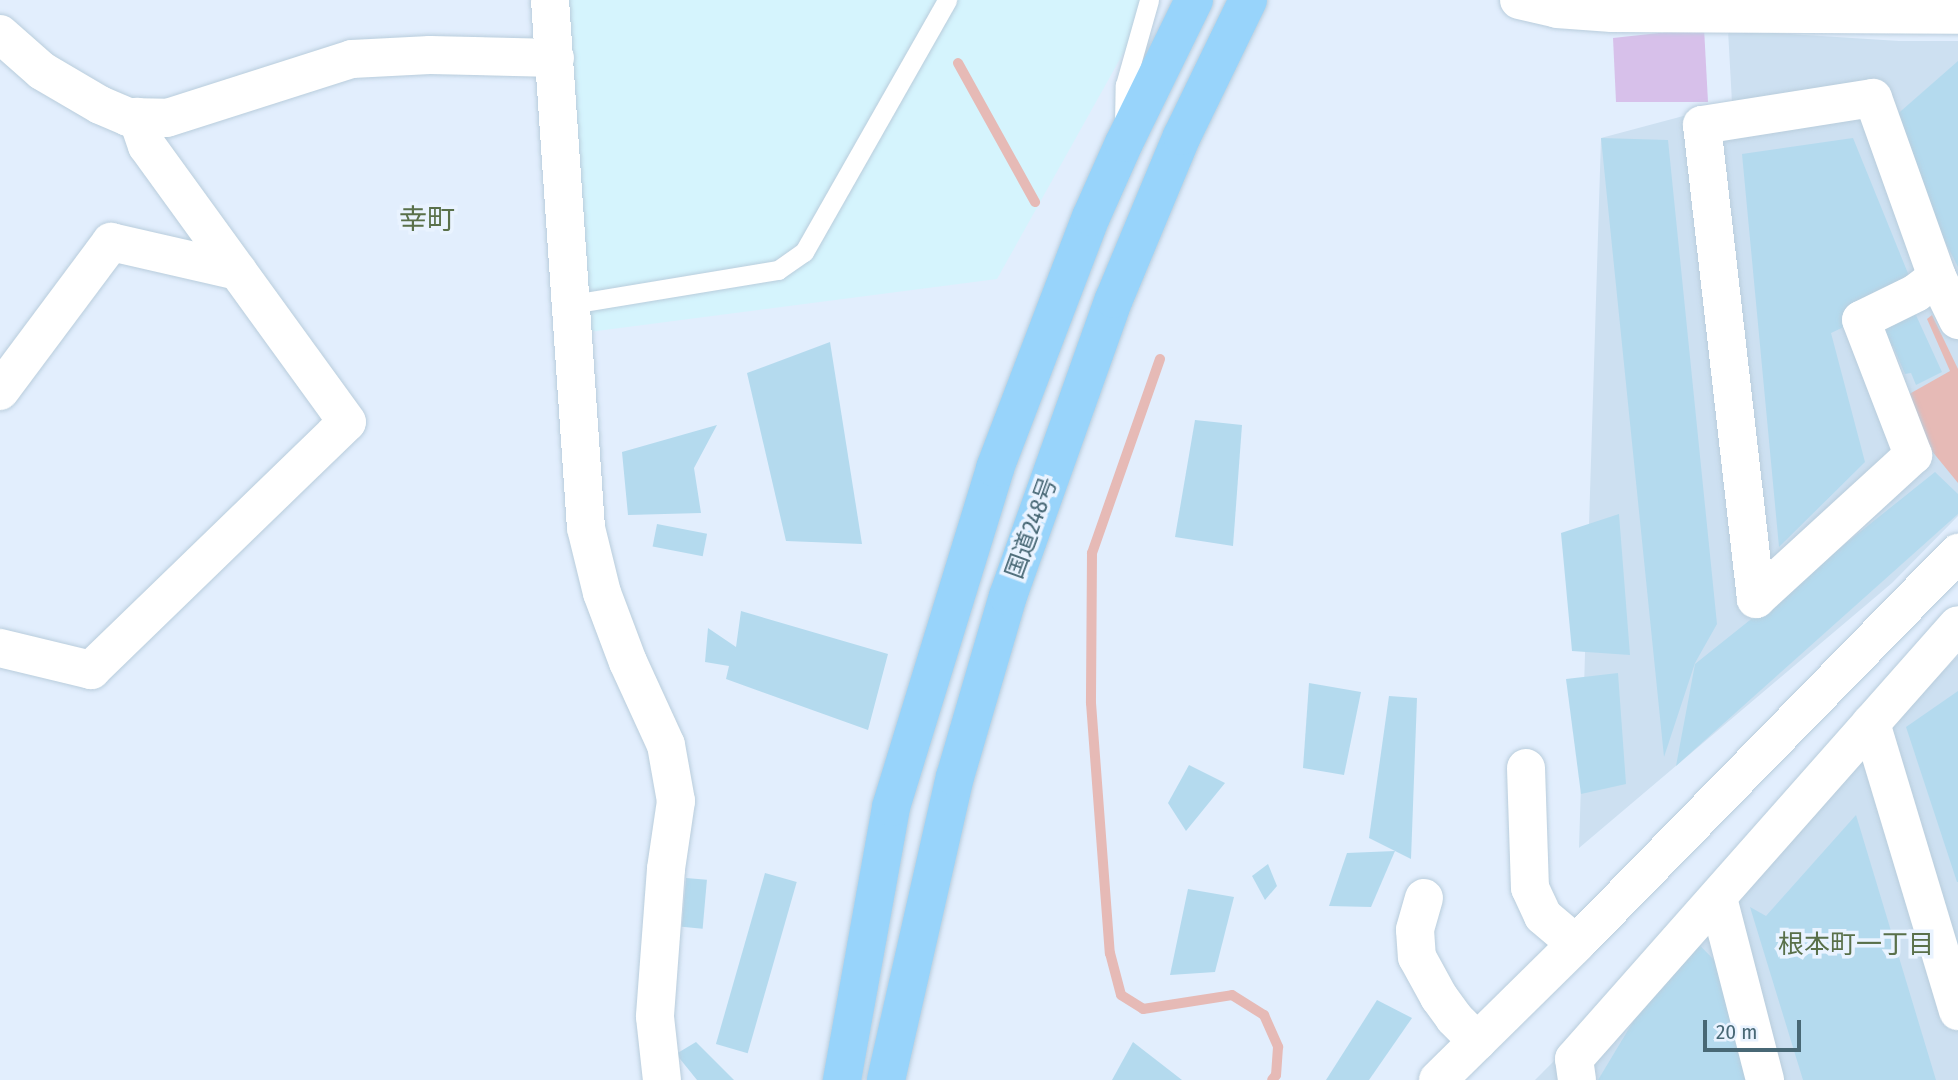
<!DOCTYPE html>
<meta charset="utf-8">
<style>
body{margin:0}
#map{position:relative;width:1958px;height:1080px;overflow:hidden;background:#e2eefd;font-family:"Fira Sans Condensed","Noto Sans JP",sans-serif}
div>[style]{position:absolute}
.residential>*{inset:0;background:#cde0f1}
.commercial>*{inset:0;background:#d5f4fd}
.green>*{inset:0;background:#d7c0ea}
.water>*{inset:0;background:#e6bab6}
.stream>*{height:10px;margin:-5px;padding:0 5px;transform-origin:5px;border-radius:5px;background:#e6bab6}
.building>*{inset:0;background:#b4daee;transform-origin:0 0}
.roads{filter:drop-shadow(0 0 2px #b9cddc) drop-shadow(0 0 2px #b9cddc)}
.service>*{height:19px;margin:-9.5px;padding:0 9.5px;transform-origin:9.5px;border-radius:9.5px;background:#fff}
.minor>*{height:38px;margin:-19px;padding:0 19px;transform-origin:19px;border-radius:19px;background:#fff}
.tertiary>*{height:38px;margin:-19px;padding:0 19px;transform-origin:19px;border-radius:19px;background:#fff}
.trunk>*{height:38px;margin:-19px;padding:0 19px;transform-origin:19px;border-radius:19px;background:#98d4fb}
span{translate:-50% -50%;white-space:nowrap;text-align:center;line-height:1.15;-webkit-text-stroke:7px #e9f3ff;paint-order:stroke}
.street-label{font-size:24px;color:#486875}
.neighbourhood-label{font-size:26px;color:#59704a}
.quarter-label{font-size:28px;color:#59704a}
.scale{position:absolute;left:1703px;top:1020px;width:98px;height:32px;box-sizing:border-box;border:4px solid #486875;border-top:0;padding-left:9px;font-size:21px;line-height:24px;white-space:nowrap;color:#486875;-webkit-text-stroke:5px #e9f3ff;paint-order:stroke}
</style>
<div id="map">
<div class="residential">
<div style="clip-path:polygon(1728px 30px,1899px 41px,1958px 41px,1958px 516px,1892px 583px,1579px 848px,1601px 138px,1732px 103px)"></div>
<div style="clip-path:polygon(1958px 656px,1958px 1080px,1535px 1080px)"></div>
</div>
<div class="commercial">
<div style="clip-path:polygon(567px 0,1153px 0,997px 279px,589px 332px)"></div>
</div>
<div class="green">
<div style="clip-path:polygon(1704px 28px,1708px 102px,1616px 102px,1613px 38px)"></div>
</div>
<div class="water">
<div style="clip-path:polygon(1932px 315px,1958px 369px,1958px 483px,1927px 445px,1904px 397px,1950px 371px,1927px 319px)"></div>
</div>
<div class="stream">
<div style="left:958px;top:63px;width:159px;rotate:61deg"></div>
<div style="left:1160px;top:359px;width:206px;rotate:109.3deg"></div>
<div style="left:1092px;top:553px;width:150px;rotate:90.4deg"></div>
<div style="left:1091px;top:703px;width:251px;rotate:85.7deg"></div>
<div style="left:1110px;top:953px;width:43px;rotate:75.3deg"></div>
<div style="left:1121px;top:995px;width:26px;rotate:32deg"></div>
<div style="left:1143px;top:1009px;width:90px;rotate:-8.9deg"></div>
<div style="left:1232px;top:995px;width:38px;rotate:32deg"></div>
<div style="left:1264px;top:1015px;width:35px;rotate:66deg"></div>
<div style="left:1278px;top:1047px;width:28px;rotate:94deg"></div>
<div style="left:1276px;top:1075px;width:6px;rotate:129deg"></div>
</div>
<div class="building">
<div style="clip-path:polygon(1958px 61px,1958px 267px,1885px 125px)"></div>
<div style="clip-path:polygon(1601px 138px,1668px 140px,1717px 624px,1695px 663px,1664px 757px)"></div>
<div style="clip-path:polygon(1853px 138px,1916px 293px,1831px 333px,1865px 462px,1779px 547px,1742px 154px)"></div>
<div style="clip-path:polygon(1915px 313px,1942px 372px,1916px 385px,1911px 373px,1905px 374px,1893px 346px,1886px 348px,1884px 326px)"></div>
<div style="clip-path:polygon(830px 342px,862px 544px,786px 541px,747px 373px)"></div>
<div style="clip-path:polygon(1195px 420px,1242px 425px,1233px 546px,1175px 537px)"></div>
<div style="clip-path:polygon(717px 425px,694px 468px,701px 513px,628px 515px,622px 452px)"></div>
<div style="clip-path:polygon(1935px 472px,1958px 494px,1958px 514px,1676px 766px,1695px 664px)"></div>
<div style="clip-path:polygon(1619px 514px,1630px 655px,1572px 651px,1561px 533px)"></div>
<div style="left:657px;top:524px;width:51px;height:23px;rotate:11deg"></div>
<div style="clip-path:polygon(741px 611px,888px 654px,868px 730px,726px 679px,729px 666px,705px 662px,708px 628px,736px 647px)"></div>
<div style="clip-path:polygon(1618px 673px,1626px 784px,1581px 794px,1566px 679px)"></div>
<div style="clip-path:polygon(1309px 683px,1361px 692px,1344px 775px,1303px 768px)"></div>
<div style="clip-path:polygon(1958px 691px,1958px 882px,1957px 882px,1906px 727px)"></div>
<div style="clip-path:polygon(1389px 696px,1417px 698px,1411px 859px,1369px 838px)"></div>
<div style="clip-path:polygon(1189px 765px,1225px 783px,1186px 831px,1168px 803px)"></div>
<div style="clip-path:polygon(1856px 815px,1936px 1080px,1803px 1080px,1750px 907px,1766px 916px)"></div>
<div style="clip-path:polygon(1395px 851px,1371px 907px,1329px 906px,1347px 853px)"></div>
<div style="clip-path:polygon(1268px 864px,1277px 886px,1265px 900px,1252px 876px)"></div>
<div style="left:765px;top:873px;width:33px;height:178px;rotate:16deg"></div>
<div style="left:686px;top:878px;width:21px;height:49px;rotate:5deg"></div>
<div style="clip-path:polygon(1188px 889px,1234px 897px,1215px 972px,1170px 975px)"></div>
<div style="clip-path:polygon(1687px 932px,1741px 988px,1750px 1080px,1598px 1080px)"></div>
<div style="clip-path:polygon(1377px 1000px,1412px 1018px,1369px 1080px,1326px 1080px)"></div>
<div style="clip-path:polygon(696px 1042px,734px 1080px,697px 1080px,676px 1054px)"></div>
<div style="clip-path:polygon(1133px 1042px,1182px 1080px,1112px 1080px)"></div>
</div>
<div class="roads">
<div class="service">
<div style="left:1124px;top:124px;width:39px;rotate:-89deg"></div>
<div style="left:1125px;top:85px;width:88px;rotate:-74.2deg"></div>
<div style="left:572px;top:304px;width:209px;rotate:-9.4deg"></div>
<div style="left:778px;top:270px;width:32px;rotate:-35deg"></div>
<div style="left:804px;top:252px;width:290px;rotate:-60.4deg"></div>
</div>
<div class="minor">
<div style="left:550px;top:0;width:529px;rotate:86.1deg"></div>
<div style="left:586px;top:528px;width:67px;rotate:76.2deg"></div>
<div style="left:602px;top:593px;width:74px;rotate:69.4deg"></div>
<div style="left:628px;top:662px;width:91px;rotate:65.4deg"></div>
<div style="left:666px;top:745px;width:57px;rotate:79.9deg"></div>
<div style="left:676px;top:801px;width:69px;rotate:98.4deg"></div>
<div style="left:666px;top:869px;width:148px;rotate:94.3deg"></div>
<div style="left:655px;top:1017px;width:63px;rotate:83.7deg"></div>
<div style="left:1519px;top:0;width:39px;rotate:13deg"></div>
<div style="left:1557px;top:9px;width:55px;rotate:4.2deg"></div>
<div style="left:1612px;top:13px;width:346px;rotate:0.3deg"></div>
<div style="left:0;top:34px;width:56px;rotate:41.4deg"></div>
<div style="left:42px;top:71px;width:67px;rotate:30.4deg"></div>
<div style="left:100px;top:105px;width:30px;rotate:23deg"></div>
<div style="left:128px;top:117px;width:39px;rotate:1deg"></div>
<div style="left:167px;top:118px;width:194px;rotate:-17.7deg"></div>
<div style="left:352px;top:59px;width:78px;rotate:-2.9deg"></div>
<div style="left:430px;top:55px;width:125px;rotate:1.4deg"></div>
<div style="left:1937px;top:277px;width:26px;rotate:143deg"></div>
<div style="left:1916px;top:293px;width:61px;rotate:153.9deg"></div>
<div style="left:1861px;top:320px;width:145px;rotate:68.9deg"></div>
<div style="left:1913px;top:455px;width:213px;rotate:137.5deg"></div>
<div style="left:1756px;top:599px;width:477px;rotate:-96.5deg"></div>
<div style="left:1702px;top:125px;width:173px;rotate:-9deg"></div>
<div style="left:1873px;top:98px;width:190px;rotate:70.3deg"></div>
<div style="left:1937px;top:277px;width:48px;rotate:64deg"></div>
<div style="left:0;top:391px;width:186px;rotate:-53.3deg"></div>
<div style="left:111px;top:242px;width:130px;rotate:12.9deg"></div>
<div style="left:0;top:648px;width:94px;rotate:13.6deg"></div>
<div style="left:91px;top:670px;width:356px;rotate:-44.1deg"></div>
<div style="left:347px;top:422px;width:341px;rotate:-125.9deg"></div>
<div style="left:147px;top:146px;width:31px;rotate:-109deg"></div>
<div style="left:1871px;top:723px;width:301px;rotate:73.2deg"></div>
<div style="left:1526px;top:768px;width:120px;rotate:88.1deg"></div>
<div style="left:1530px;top:888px;width:31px;rotate:65deg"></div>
<div style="left:1543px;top:916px;width:43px;rotate:40.3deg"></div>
<div style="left:1424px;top:898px;width:33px;rotate:106deg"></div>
<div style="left:1415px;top:930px;width:27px;rotate:86deg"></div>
<div style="left:1417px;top:957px;width:46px;rotate:61.2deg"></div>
<div style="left:1439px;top:997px;width:26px;rotate:54deg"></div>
<div style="left:1454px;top:1018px;width:33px;rotate:45deg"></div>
<div style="left:1718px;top:898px;width:188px;rotate:75.5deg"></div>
<div style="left:1577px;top:1080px;width:21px;rotate:-98deg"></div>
<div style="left:1574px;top:1059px;width:579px;rotate:-48.5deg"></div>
</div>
<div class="tertiary">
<div style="left:1438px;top:1080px;width:194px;rotate:-44.6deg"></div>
<div style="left:1576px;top:944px;width:547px;rotate:-45.67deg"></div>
</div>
<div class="trunk">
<div style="left:842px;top:1080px;width:277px;rotate:-79.8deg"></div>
<div style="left:891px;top:807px;width:355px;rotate:-72.9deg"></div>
<div style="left:995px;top:468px;width:269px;rotate:-69.1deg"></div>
<div style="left:1091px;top:217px;width:81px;rotate:-66deg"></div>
<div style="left:1124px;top:143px;width:159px;rotate:-63.9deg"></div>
<div style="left:886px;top:1080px;width:311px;rotate:-77.2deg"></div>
<div style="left:955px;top:777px;width:189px;rotate:-73.7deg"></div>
<div style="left:1008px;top:596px;width:315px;rotate:-70.4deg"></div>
<div style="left:1114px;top:299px;width:177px;rotate:-67.4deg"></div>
<div style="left:1182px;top:136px;width:151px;rotate:-64.1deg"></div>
</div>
</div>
<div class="street-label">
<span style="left:1032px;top:528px;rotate:-70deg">国道248号</span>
</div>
<div class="neighbourhood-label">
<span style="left:1856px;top:945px">根本町一丁目</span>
</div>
<div class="quarter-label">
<span style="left:427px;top:220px">幸町</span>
</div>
<div class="scale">20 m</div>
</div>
